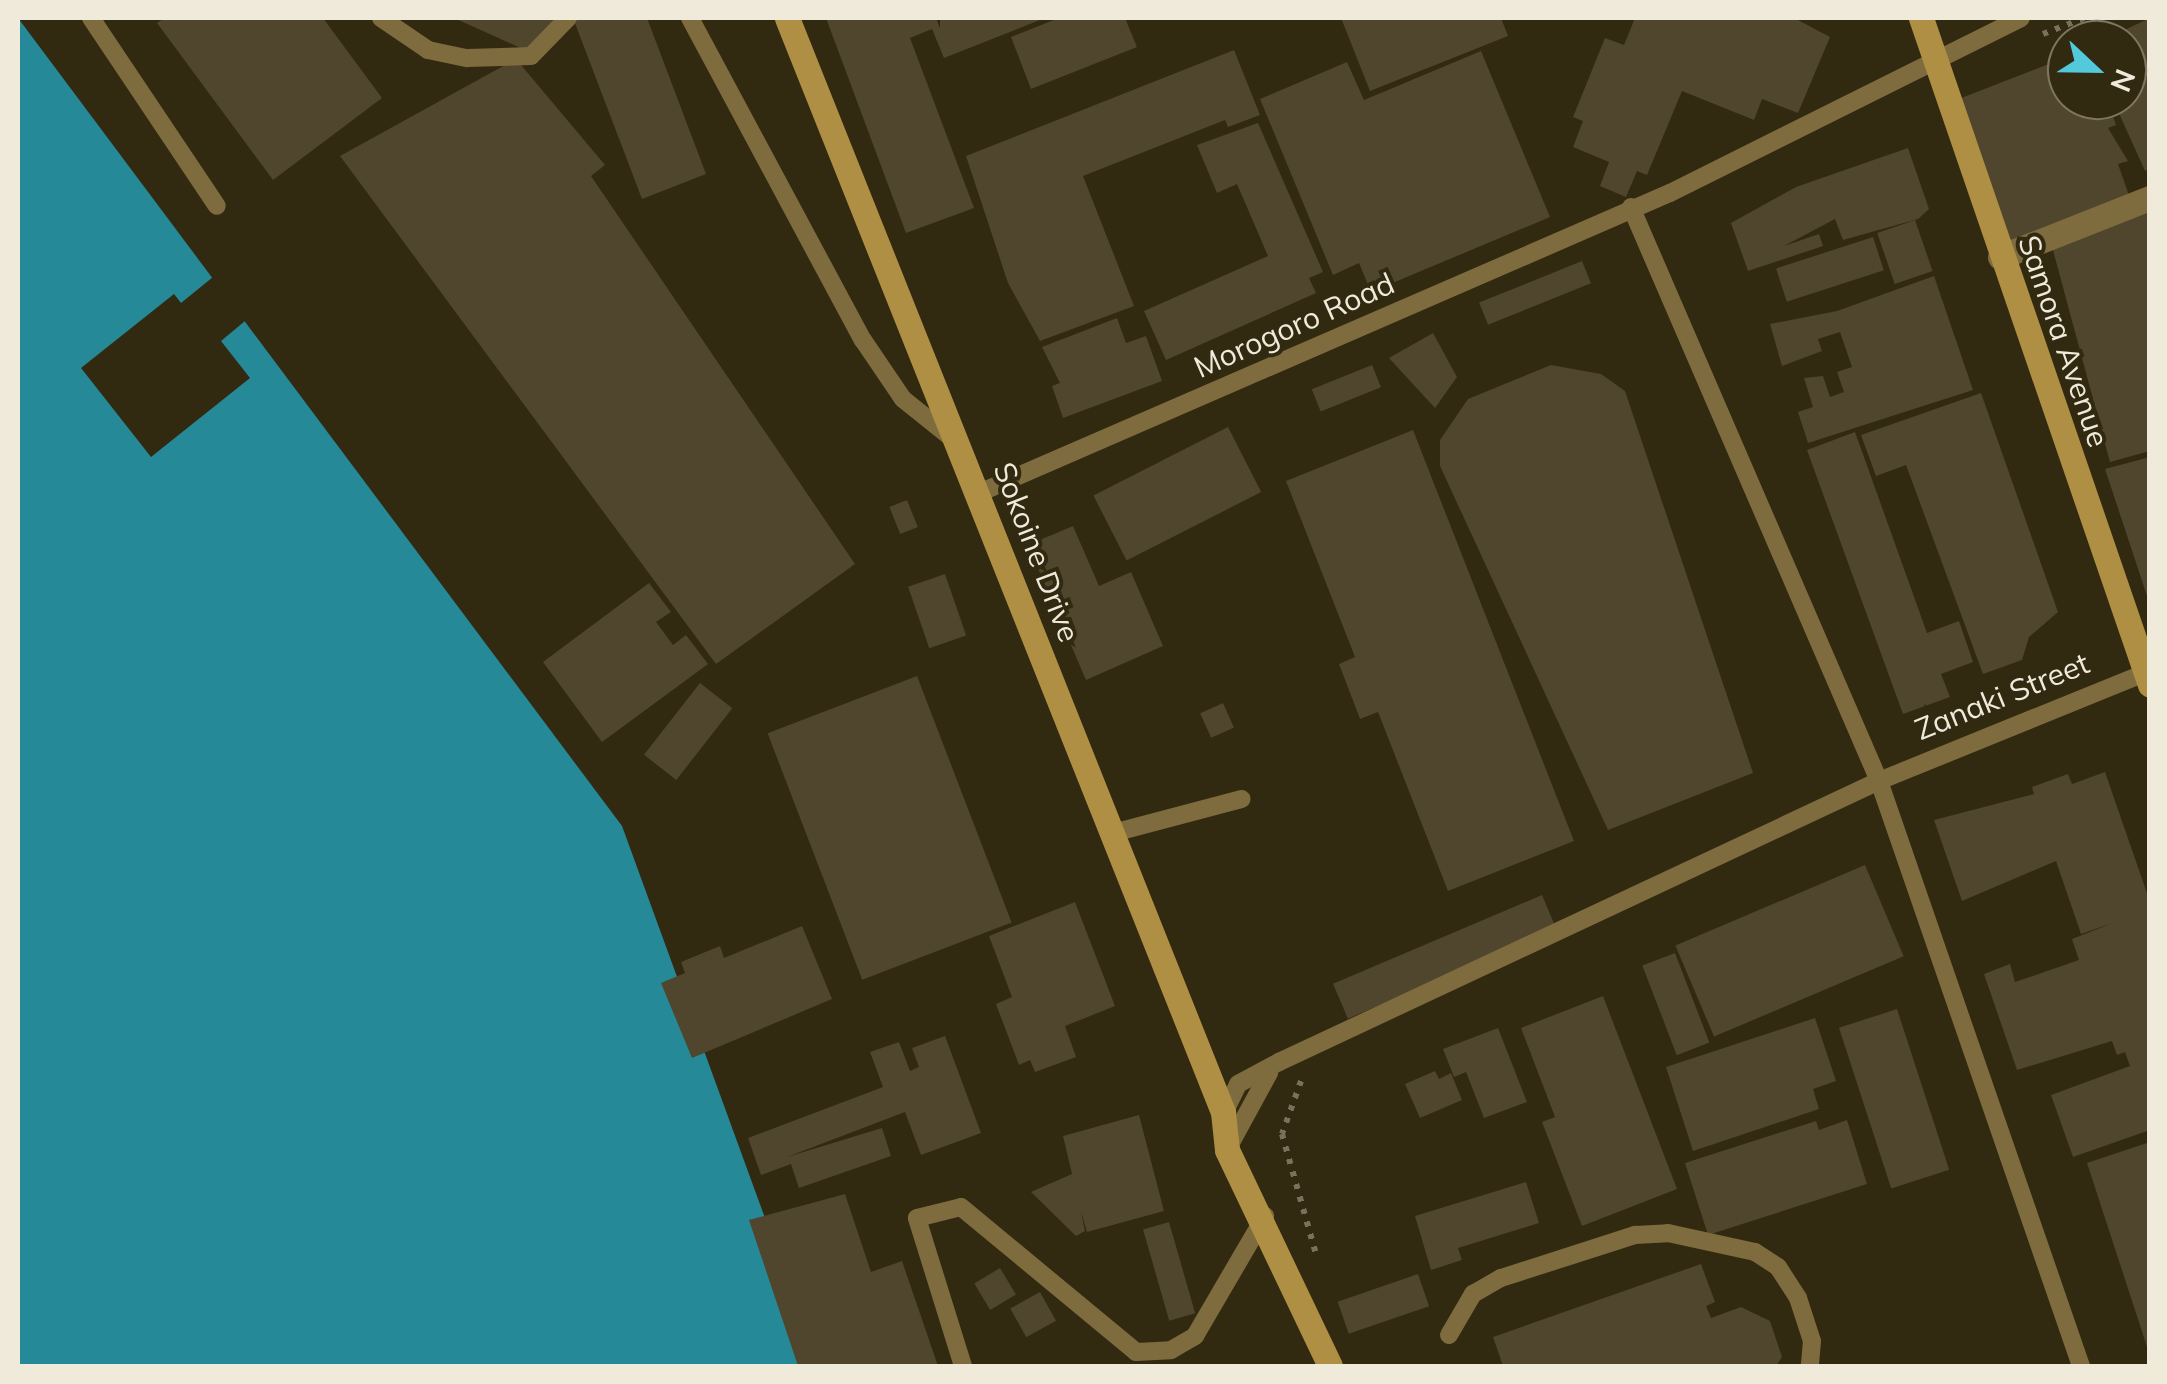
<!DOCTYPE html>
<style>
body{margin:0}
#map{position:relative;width:2167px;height:1384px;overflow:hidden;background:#322911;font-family:Mulish,sans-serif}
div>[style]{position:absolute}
.water>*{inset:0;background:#268997}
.pier>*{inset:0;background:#322911}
.building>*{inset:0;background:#50452d;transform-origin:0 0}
.path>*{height:6px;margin-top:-3px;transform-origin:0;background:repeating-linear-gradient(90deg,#79715d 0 5px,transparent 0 13px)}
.lane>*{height:18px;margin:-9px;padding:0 9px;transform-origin:9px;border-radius:9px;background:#7e6b3e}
.street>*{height:25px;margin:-12.5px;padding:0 12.5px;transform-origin:12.5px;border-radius:12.5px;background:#7e6b3e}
.secondary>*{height:25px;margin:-12.5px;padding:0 12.5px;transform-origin:12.5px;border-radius:12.5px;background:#ae8f43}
span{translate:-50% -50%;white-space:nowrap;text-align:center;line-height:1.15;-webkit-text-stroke:8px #322911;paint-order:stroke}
.street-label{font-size:30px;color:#f0eadb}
.frame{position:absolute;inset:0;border:20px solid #f0eadb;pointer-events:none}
.north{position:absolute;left:2047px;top:20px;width:100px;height:100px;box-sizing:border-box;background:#322911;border:2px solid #7e7662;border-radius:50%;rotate:112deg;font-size:28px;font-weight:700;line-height:40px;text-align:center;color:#f0eadb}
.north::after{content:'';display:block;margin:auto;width:35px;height:45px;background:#53cadc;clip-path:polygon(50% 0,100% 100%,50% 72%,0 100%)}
</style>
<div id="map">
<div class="water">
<div style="clip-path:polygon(18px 18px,622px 826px,765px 1218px,803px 1366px,18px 1366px)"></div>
</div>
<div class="pier">
<div style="clip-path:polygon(213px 277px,245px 321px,221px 341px,250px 378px,151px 457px,81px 368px,174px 294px,181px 303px)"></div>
</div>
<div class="building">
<div style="clip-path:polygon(165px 18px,323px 18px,382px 98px,273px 180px,157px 23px)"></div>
<div style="clip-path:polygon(454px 18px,560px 18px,525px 50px)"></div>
<div style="clip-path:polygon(573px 18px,647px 18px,706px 174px,642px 199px)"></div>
<div style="clip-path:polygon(826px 18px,936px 18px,940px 28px,940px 18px,1045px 18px,944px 58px,932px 29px,910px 38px,974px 208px,906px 233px)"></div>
<div style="clip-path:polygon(1059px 18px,1125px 18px,1137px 47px,1031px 89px,1011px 37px)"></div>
<div style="clip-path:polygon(1341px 18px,1501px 18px,1508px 36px,1370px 91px)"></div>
<div style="clip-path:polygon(1635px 18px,1794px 18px,1830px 37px,1798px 113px,1762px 99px,1754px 120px,1682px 91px,1647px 175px,1637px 171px,1626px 197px,1600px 186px,1609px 162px,1573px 147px,1583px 121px,1573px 117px,1605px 38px,1624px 45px)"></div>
<div style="clip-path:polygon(2148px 19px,2150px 169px,2145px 171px,2113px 100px,2127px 100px,2127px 40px,2103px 40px)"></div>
<div style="clip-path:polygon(1234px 50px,1260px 115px,1228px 127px,1225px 120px,1083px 176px,1134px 306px,1040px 341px,1008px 283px,966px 156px)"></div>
<div style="clip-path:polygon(1481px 51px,1550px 217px,1371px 292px,1359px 263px,1333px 275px,1260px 99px,1347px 62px,1364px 100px)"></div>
<div style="clip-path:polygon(2067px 57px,2067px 100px,2107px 100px,2116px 125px,2108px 128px,2128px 161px,2118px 164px,2131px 201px,2000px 248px,1951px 102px)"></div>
<div style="clip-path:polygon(516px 59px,605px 165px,591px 176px,855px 564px,716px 664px,340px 156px)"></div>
<div style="clip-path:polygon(1258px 123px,1323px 272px,1309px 278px,1316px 293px,1166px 360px,1144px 311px,1268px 256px,1237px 184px,1217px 193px,1197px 145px)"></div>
<div style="clip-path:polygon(1908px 148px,1929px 209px,1918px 219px,1843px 240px,1835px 219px,1784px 246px,1819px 234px,1823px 246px,1748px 271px,1731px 223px,1796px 187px)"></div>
<div style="clip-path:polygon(2150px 211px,2150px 451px,2110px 462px,2050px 239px)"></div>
<div style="left:1915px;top:220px;width:54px;height:40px;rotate:71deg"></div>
<div style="left:1873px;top:237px;width:35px;height:102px;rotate:72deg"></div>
<div style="left:1582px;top:261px;width:24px;height:111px;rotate:68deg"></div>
<div style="clip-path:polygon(1934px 276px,1973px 390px,1808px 443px,1798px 412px,1813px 407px,1804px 378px,1823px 376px,1830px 397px,1844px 392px,1837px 372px,1852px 367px,1840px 332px,1818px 339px,1822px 351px,1782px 366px,1770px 324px,1837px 311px)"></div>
<div style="clip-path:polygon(1117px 318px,1126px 343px,1146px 336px,1162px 381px,1063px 418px,1052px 386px,1060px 383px,1042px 347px)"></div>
<div style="clip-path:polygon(1433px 333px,1457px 377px,1435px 408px,1389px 358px)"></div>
<div style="left:1372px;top:365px;width:24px;height:65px;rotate:68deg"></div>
<div style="clip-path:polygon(1551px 365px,1601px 374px,1625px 391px,1753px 773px,1608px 830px,1440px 466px,1440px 440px,1468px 399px)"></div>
<div style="clip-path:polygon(1981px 393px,2058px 612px,2029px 637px,2022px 660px,1983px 674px,1906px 465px,1876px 476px,1861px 435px)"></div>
<div style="left:1228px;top:427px;width:73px;height:151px;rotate:63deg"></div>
<div style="clip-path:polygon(1413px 430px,1574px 841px,1448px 891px,1378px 712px,1360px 719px,1339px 664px,1355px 657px,1286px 481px)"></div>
<div style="clip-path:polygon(1855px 432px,1927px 633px,1959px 621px,1973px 662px,1941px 674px,1950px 697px,1903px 714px,1807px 450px)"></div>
<div style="clip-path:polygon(2150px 457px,2150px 602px,2149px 602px,2105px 469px)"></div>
<div style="left:907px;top:500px;width:29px;height:19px;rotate:68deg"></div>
<div style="clip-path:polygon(1073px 526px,1099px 586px,1131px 572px,1163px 646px,1086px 680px,1028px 545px)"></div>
<div style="left:945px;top:574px;width:65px;height:39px;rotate:71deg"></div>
<div style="clip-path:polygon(649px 583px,671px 612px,656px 622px,673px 645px,686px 635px,708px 664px,602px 742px,543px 662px)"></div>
<div style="left:917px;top:676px;width:264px;height:160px;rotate:69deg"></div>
<div style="left:700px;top:683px;width:41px;height:91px;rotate:38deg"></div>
<div style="left:1223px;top:703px;width:27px;height:25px;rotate:66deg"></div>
<div style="clip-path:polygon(2105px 772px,2150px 902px,2150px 1130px,2073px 1157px,2051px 1095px,2130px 1066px,2125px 1052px,2117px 1055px,2112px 1041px,2017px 1070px,1984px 974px,2010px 964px,2015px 982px,2079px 960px,2072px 939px,2113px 923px,2081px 934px,2056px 861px,1962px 901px,1934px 820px,2034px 794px,2032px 787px,2068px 774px,2072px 784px)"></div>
<div style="left:1865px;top:865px;width:99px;height:206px;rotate:67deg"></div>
<div style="left:1542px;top:895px;width:38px;height:227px;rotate:67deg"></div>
<div style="clip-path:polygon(1075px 902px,1115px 1006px,1065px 1026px,1076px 1057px,1035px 1072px,1030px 1060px,1019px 1065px,996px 1004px,1012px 997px,989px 936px)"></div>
<div style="clip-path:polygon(802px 926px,832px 999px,692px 1058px,661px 983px,685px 973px,681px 962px,720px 946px,724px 958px)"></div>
<div style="left:1675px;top:953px;width:96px;height:35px;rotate:69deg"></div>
<div style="clip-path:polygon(1603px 996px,1677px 1189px,1582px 1226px,1542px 1122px,1555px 1117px,1521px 1028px)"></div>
<div style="left:1897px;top:1009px;width:169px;height:61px;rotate:72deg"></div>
<div style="clip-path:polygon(1815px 1018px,1836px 1081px,1813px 1089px,1819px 1109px,1693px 1151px,1666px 1067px)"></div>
<div style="clip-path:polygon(1498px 1028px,1527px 1102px,1484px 1118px,1466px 1072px,1454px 1077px,1443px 1049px)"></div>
<div style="clip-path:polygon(945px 1036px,981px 1133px,921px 1155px,905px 1112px,787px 1157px,882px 1128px,891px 1156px,799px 1188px,791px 1164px,761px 1175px,748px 1138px,883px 1087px,870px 1052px,899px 1042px,910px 1071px,919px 1067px,912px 1048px)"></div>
<div style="clip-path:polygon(1435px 1071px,1439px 1079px,1451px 1073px,1462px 1100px,1420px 1118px,1405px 1084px)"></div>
<div style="clip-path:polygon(1139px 1115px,1164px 1211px,1087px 1232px,1081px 1212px,1085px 1231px,1076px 1236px,1031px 1192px,1072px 1174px,1063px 1136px)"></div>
<div style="clip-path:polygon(1847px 1120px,1867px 1184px,1708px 1235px,1685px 1163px,1816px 1121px,1819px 1130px)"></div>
<div style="clip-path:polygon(2150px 1142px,2150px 1353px,2149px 1353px,2087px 1163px)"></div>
<div style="clip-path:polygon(1526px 1182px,1539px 1223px,1458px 1248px,1462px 1260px,1431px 1270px,1415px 1216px)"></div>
<div style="clip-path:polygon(845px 1194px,871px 1272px,902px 1261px,938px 1366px,798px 1366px,749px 1220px)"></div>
<div style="left:1169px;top:1222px;width:95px;height:27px;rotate:74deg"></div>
<div style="clip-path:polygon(1701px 1264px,1715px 1302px,1706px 1306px,1711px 1318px,1741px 1307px,1770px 1321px,1782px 1357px,1776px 1366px,1503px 1366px,1493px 1337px)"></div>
<div style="left:1000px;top:1268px;width:31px;height:30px;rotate:59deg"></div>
<div style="left:1418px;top:1274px;width:34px;height:85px;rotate:71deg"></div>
<div style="left:1040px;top:1292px;width:33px;height:34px;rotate:61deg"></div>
</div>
<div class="path">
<div style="left:2043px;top:34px;width:44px;rotate:-21.3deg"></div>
<div style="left:1301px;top:1081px;width:56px;rotate:109.7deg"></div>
<div style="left:1282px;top:1134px;width:122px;rotate:74.2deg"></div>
</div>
<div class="lane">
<div style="left:91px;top:18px;width:226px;rotate:56.2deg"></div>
<div style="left:381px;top:18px;width:57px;rotate:34.2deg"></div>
<div style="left:428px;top:50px;width:40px;rotate:12deg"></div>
<div style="left:467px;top:58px;width:64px;rotate:-1.8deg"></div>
<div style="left:531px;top:56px;width:53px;rotate:-45.8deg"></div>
<div style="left:690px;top:18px;width:366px;rotate:61.8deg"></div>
<div style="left:863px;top:340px;width:71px;rotate:55.9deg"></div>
<div style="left:903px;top:399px;width:64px;rotate:38.7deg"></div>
<div style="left:1631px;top:207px;width:625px;rotate:66.63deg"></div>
<div style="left:1879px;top:781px;width:619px;rotate:70.95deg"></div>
<div style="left:979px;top:493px;width:753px;rotate:-23.47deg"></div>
<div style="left:1670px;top:193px;width:392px;rotate:-26.5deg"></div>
<div style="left:1113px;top:833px;width:133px;rotate:-14.8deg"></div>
<div style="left:1223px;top:1115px;width:34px;rotate:-64deg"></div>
<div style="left:1238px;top:1084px;width:47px;rotate:-28.2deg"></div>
<div style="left:1279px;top:1062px;width:663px;rotate:-25.1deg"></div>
<div style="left:1879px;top:781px;width:287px;rotate:-22.1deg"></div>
<div style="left:1227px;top:1150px;width:88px;rotate:-61.4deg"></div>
<div style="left:1449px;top:1335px;width:48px;rotate:-59.7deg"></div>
<div style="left:1473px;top:1294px;width:32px;rotate:-30deg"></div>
<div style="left:1501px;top:1278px;width:141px;rotate:-17.8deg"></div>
<div style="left:1635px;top:1235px;width:33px;rotate:-3deg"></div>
<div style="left:1668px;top:1233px;width:89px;rotate:12.3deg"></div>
<div style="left:1755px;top:1252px;width:27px;rotate:33deg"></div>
<div style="left:1778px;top:1267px;width:37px;rotate:57deg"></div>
<div style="left:1798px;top:1298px;width:45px;rotate:72deg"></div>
<div style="left:1812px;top:1341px;width:25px;rotate:95deg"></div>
<div style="left:963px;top:1366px;width:155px;rotate:-107.3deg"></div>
<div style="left:917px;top:1218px;width:45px;rotate:-14deg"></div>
<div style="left:961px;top:1207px;width:227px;rotate:39.6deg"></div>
<div style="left:1136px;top:1352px;width:35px;rotate:-3deg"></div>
<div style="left:1171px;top:1350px;width:28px;rotate:-30deg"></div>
<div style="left:1195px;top:1336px;width:139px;rotate:-59.7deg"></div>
</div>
<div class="street">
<div style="left:2000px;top:257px;width:161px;rotate:-21.5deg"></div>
</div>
<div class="secondary">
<div style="left:787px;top:18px;width:1178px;rotate:68.27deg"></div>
<div style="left:1223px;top:1112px;width:38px;rotate:84deg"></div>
<div style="left:1227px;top:1150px;width:239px;rotate:64.5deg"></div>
<div style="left:1921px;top:18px;width:705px;rotate:71.05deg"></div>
</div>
<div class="street-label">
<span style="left:1294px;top:325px;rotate:-24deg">Morogoro Road</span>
<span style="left:2064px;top:341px;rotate:71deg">Samora Avenue</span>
<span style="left:1037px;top:552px;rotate:69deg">Sokoine Drive</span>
<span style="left:2002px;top:696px;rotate:-22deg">Zanaki Street</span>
</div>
<div class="frame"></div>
<div class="north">N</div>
</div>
